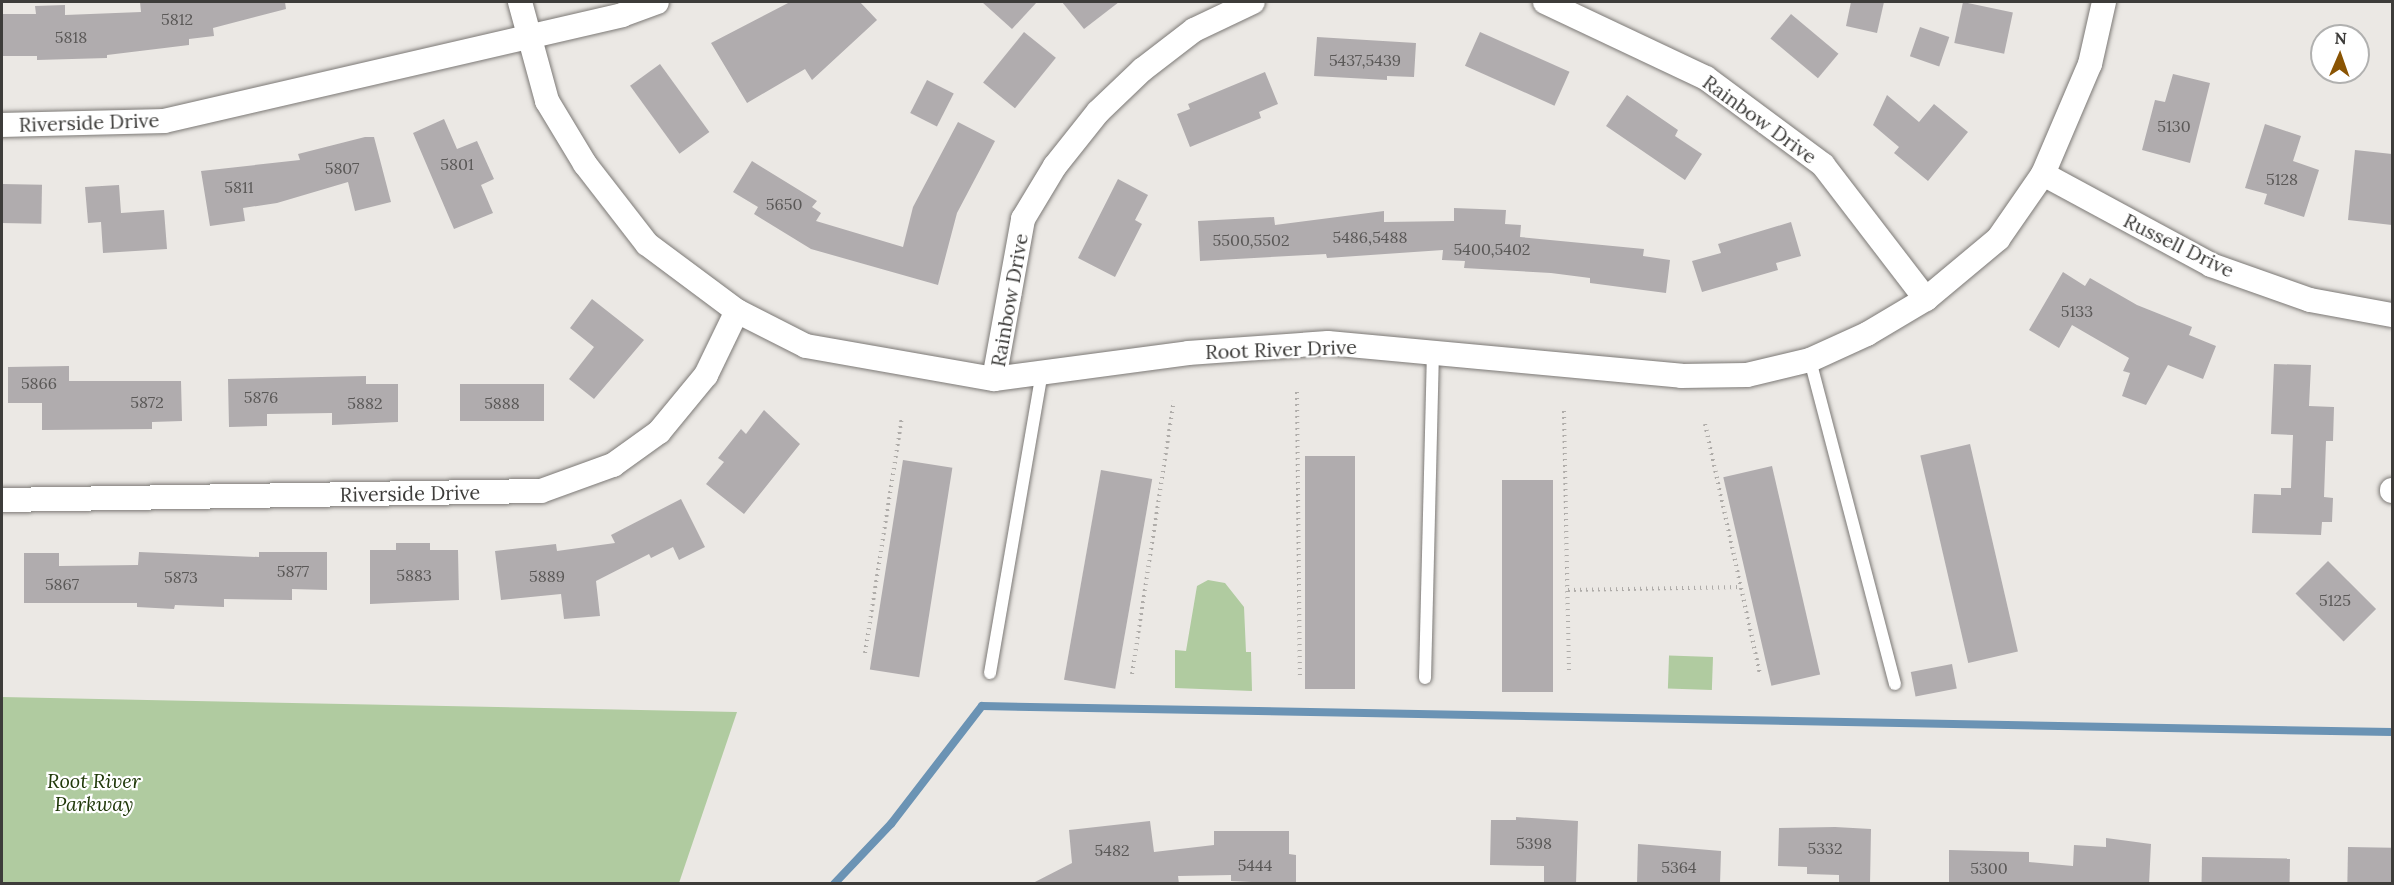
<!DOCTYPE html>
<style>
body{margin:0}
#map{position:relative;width:2394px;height:885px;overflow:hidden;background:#ebe8e4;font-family:Lora,serif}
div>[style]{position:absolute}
.green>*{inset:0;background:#b0cba0;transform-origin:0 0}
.stream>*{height:8px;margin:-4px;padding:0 4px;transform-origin:4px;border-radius:4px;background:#6b93b4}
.building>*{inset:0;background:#b0acae;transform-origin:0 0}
.path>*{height:4px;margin-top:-2px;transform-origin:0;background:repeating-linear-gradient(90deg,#afaca9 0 1.5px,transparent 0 6px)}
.roads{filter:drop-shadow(0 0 2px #7c7976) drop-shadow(0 0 2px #7c7976)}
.lane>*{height:12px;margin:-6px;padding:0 6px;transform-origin:6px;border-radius:6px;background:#fff}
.street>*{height:24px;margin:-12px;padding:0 12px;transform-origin:12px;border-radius:12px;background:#fff}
span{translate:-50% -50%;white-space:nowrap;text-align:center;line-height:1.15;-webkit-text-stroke:4.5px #fff;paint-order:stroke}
.number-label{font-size:16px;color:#5a5857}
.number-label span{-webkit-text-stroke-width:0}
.street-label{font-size:20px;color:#3d3c3a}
.park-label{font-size:20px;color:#20390a;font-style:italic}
.frame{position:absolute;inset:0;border:3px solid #3d3c3a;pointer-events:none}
.north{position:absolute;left:2310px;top:24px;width:60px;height:60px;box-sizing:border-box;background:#fff;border:2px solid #b1b1b0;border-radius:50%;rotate:2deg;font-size:16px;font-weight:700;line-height:24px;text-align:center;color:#3d3c3a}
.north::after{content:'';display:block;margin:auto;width:21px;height:27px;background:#8a5403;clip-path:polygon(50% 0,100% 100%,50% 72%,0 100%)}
</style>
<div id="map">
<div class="green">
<div style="clip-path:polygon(1208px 580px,1225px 583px,1244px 607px,1246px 652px,1251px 652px,1252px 691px,1175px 688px,1175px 650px,1186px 651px,1197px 586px)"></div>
<div style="left:1713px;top:657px;width:33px;height:44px;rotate:92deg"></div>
<div style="clip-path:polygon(2px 697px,737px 712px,679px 883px,2px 884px)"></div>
</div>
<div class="stream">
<div style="left:834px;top:884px;width:83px;rotate:-46.5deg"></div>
<div style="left:891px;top:824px;width:149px;rotate:-52.4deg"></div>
<div style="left:982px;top:706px;width:1410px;rotate:1.06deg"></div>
</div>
<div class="building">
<div style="clip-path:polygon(140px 2px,285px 2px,286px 9px,213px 28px,214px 36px,189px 39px,189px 45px,107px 55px,107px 58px,37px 60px,37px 56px,2px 56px,2px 14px,36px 14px,35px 6px,65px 5px,65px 15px,141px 12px)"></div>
<div style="clip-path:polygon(790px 2px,860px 2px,877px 20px,812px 80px,805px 69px,747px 103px,711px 43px)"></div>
<div style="clip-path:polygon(982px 2px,1037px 2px,1012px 29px)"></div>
<div style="clip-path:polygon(1062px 2px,1119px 2px,1084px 29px)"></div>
<div style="clip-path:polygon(1851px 2px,1884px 2px,1877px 33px,1846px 26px)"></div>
<div style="left:1963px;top:2px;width:51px;height:42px;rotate:12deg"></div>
<div style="left:1791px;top:14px;width:62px;height:32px;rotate:40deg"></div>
<div style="left:1920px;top:27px;width:31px;height:31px;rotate:19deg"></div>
<div style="left:1024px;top:32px;width:41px;height:65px;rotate:39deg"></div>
<div style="left:1480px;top:32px;width:98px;height:37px;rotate:24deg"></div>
<div style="clip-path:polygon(1317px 37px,1416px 43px,1414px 77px,1387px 76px,1387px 80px,1314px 76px)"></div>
<div style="left:660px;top:64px;width:84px;height:37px;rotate:54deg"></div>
<div style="clip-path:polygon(1265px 72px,1278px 104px,1259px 112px,1261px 118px,1190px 147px,1177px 114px,1190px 109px,1188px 104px)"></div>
<div style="clip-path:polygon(2173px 74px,2210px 83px,2190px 163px,2142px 150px,2155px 100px,2165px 102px)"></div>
<div style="left:927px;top:80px;width:30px;height:37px;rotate:27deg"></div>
<div style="clip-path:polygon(1627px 95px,1678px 130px,1675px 136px,1702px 154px,1685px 180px,1606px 126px)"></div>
<div style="clip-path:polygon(1887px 95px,1919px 122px,1934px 104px,1968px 132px,1928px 181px,1894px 153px,1899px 147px,1873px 125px)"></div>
<div style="clip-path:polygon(444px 119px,457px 149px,477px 141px,494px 179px,481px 185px,493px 213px,454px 229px,413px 133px)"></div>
<div style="clip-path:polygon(958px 122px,995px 141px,957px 213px,938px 285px,811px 249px,754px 214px,758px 207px,733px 192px,752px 161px,817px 201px,812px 207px,821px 213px,816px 221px,903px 247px,913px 207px)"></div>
<div style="clip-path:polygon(2265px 124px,2301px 136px,2293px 161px,2319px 170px,2304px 217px,2264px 204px,2267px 194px,2245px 188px)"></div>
<div style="clip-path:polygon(365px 137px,374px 137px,391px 202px,355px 211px,348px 182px,277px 203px,243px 208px,245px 221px,210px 226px,201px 171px,300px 160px,298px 154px)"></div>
<div style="clip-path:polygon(2355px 150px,2392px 154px,2392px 225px,2348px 220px)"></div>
<div style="clip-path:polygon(1118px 179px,1148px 195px,1135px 220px,1142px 224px,1115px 277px,1078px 258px)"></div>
<div style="left:2px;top:184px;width:40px;height:39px;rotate:1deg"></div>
<div style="clip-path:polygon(119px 185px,121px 213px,164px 210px,167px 249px,103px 253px,101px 222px,88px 223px,85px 187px)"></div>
<div style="clip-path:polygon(1454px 208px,1506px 210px,1505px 224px,1521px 225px,1520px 237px,1644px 249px,1643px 256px,1670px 260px,1666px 293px,1590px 283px,1590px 278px,1551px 273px,1464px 268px,1465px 261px,1442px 260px,1443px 250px,1327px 258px,1326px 254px,1200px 261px,1198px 221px,1274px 217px,1275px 225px,1384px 211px,1384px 222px,1454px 221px)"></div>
<div style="clip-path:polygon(1791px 222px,1801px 256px,1776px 263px,1778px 270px,1702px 292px,1692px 261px,1721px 253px,1718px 244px)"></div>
<div style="clip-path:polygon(2063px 272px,2085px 286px,2090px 278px,2137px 305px,2192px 327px,2189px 335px,2216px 346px,2203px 379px,2168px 365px,2146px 405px,2122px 396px,2130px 373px,2123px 371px,2129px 358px,2072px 325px,2059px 348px,2029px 330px)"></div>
<div style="clip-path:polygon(592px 299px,644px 340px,594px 399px,569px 379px,594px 347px,570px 328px)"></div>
<div style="clip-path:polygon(2274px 364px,2311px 365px,2309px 406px,2334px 407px,2333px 441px,2326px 441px,2324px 497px,2333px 498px,2332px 522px,2322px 522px,2321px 535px,2252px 533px,2254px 494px,2281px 495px,2281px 488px,2291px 488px,2293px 435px,2271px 434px)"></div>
<div style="clip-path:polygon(69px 366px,69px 381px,181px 381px,182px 421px,152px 422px,152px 429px,42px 430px,42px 403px,8px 403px,8px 367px)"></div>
<div style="clip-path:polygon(366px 376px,366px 384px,398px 384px,398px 422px,332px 425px,332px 413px,267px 414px,267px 426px,229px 427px,228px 379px)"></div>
<div style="left:544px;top:384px;width:37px;height:84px;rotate:90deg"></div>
<div style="clip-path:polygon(764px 410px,800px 444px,744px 514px,706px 484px,724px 462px,718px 458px,741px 429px,746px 434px)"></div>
<div style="left:1970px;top:444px;width:213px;height:51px;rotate:77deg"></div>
<div style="left:1305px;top:456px;width:50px;height:233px"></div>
<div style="left:903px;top:460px;width:50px;height:212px;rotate:9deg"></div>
<div style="left:1772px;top:466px;width:214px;height:50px;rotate:77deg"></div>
<div style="left:1101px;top:470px;width:52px;height:213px;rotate:10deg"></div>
<div style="left:1502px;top:480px;width:51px;height:212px"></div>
<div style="clip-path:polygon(681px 499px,705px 547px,679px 560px,673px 547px,651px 558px,649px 554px,596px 581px,600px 616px,564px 619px,561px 594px,501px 600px,495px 551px,556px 544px,557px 551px,615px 543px,611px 535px)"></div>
<div style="clip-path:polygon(396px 543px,430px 543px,430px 550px,458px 550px,459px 600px,370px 604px,370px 550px,396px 550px)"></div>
<div style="clip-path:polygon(139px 552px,259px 557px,259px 552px,327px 552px,327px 590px,292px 589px,292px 600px,224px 599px,224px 607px,175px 605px,174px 609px,137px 607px,137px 603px,24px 603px,24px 553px,59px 553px,59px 566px,138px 565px)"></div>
<div style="left:2328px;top:561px;width:68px;height:46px;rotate:45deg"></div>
<div style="left:1952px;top:664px;width:25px;height:42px;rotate:79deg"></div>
<div style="clip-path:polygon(1516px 817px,1578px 821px,1576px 884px,1544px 884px,1544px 866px,1490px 865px,1491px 820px,1516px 820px)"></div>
<div style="clip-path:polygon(1150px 821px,1154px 852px,1214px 845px,1214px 831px,1289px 831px,1289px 854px,1296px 855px,1296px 884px,1231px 881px,1231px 875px,1178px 876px,1179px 884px,1031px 884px,1072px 863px,1069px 830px)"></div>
<div style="clip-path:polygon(1835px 827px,1871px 829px,1870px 884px,1839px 884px,1839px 875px,1807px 874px,1807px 867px,1778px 866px,1779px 828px)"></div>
<div style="clip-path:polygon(2106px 838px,2151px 844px,2149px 884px,1949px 884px,1949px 850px,2029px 852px,2029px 862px,2073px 866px,2074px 845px,2106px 847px)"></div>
<div style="clip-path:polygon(1638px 844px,1721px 851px,1720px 884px,1637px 884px)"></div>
<div style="left:2348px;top:847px;width:44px;height:37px;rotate:1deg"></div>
<div style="left:2202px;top:857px;width:88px;height:27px;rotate:1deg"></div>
</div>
<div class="path">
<div style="left:1297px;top:392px;width:288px;rotate:89.4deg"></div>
<div style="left:1564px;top:411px;width:259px;rotate:88.9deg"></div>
<div style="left:1705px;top:424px;width:256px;rotate:77.6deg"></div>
<div style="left:1568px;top:590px;width:173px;rotate:-1deg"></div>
<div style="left:865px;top:653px;width:239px;rotate:-81.1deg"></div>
<div style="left:1132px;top:674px;width:276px;rotate:-81.3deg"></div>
</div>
<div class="roads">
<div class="lane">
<div style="left:1810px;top:360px;width:335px;rotate:75.3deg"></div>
<div style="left:990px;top:673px;width:304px;rotate:-80.2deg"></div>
<div style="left:1425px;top:678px;width:327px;rotate:-88.6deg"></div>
</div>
<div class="street">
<div style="left:520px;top:2px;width:103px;rotate:74.7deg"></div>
<div style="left:547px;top:101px;width:74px;rotate:58.9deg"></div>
<div style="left:585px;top:164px;width:101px;rotate:52.2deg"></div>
<div style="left:647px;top:244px;width:112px;rotate:36.7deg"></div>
<div style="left:737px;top:311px;width:77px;rotate:26.9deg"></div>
<div style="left:806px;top:346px;width:191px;rotate:10deg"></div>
<div style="left:994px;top:379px;width:196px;rotate:-7.6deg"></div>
<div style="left:1188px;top:353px;width:140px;rotate:-4.1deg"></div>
<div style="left:1328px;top:343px;width:355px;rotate:5.3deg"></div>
<div style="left:1681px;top:376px;width:66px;rotate:-0.9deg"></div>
<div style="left:1747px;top:375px;width:65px;rotate:-13.4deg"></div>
<div style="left:1810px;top:360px;width:63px;rotate:-24.5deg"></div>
<div style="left:1867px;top:334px;width:69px;rotate:-30.7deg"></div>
<div style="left:1926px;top:299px;width:94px;rotate:-39.8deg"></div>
<div style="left:1998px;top:239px;width:79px;rotate:-55.3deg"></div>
<div style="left:2043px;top:174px;width:120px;rotate:-66.9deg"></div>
<div style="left:2090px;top:64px;width:64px;rotate:-77.3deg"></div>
<div style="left:1545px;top:2px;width:178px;rotate:25.3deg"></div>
<div style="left:1706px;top:78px;width:146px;rotate:36.6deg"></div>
<div style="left:1823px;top:165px;width:169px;rotate:52.5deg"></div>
<div style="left:2px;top:125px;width:162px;rotate:-1.4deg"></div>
<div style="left:164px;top:121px;width:470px;rotate:-13deg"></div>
<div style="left:622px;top:15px;width:37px;rotate:-20deg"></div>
<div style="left:2043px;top:174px;width:191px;rotate:28.4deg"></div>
<div style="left:2211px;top:265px;width:105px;rotate:19.5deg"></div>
<div style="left:2310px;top:300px;width:83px;rotate:10.4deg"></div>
<div style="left:994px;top:379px;width:163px;rotate:-79.7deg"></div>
<div style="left:1023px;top:219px;width:62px;rotate:-58.9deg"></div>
<div style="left:1055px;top:166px;width:69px;rotate:-51.5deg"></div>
<div style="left:1098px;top:112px;width:61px;rotate:-43.7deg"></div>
<div style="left:1142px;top:70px;width:66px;rotate:-37.6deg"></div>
<div style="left:1194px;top:30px;width:65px;rotate:-25.4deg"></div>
<div style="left:2392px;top:490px;width:1px;rotate:90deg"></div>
<div style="left:2px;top:500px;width:539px;rotate:-0.96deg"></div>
<div style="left:541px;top:491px;width:77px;rotate:-19.9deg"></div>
<div style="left:613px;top:465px;width:57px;rotate:-35.7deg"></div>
<div style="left:659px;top:432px;width:74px;rotate:-50.5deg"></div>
<div style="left:706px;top:375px;width:71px;rotate:-64.2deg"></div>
</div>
</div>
<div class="number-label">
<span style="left:177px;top:19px">5812</span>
<span style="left:71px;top:37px">5818</span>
<span style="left:1365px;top:60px">5437,5439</span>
<span style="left:2174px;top:126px">5130</span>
<span style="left:457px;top:164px">5801</span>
<span style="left:342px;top:168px">5807</span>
<span style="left:2282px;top:179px">5128</span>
<span style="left:239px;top:187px">5811</span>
<span style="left:784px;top:204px">5650</span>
<span style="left:1370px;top:237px">5486,5488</span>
<span style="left:1251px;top:240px">5500,5502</span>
<span style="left:1492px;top:249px">5400,5402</span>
<span style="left:2077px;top:311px">5133</span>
<span style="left:39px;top:383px">5866</span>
<span style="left:261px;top:397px">5876</span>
<span style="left:147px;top:402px">5872</span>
<span style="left:365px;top:403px">5882</span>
<span style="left:502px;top:403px">5888</span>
<span style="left:293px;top:571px">5877</span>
<span style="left:414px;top:575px">5883</span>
<span style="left:547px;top:576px">5889</span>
<span style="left:181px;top:577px">5873</span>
<span style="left:62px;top:584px">5867</span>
<span style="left:2335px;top:600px">5125</span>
<span style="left:1534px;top:843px">5398</span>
<span style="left:1825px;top:848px">5332</span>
<span style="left:1112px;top:850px">5482</span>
<span style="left:1255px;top:865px">5444</span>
<span style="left:1679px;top:867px">5364</span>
<span style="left:1989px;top:868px">5300</span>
</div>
<div class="street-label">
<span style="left:1760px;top:119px;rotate:36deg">Rainbow Drive</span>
<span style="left:89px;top:122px;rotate:-2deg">Riverside Drive</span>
<span style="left:2179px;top:245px;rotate:26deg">Russell Drive</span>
<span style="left:1009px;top:300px;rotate:-80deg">Rainbow Drive</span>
<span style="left:1281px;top:349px;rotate:-2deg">Root River Drive</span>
<span style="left:410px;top:493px;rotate:-1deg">Riverside Drive</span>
</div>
<div class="park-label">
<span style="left:94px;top:792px">Root River<br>Parkway</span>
</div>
<div class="frame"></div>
<div class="north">N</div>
</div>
